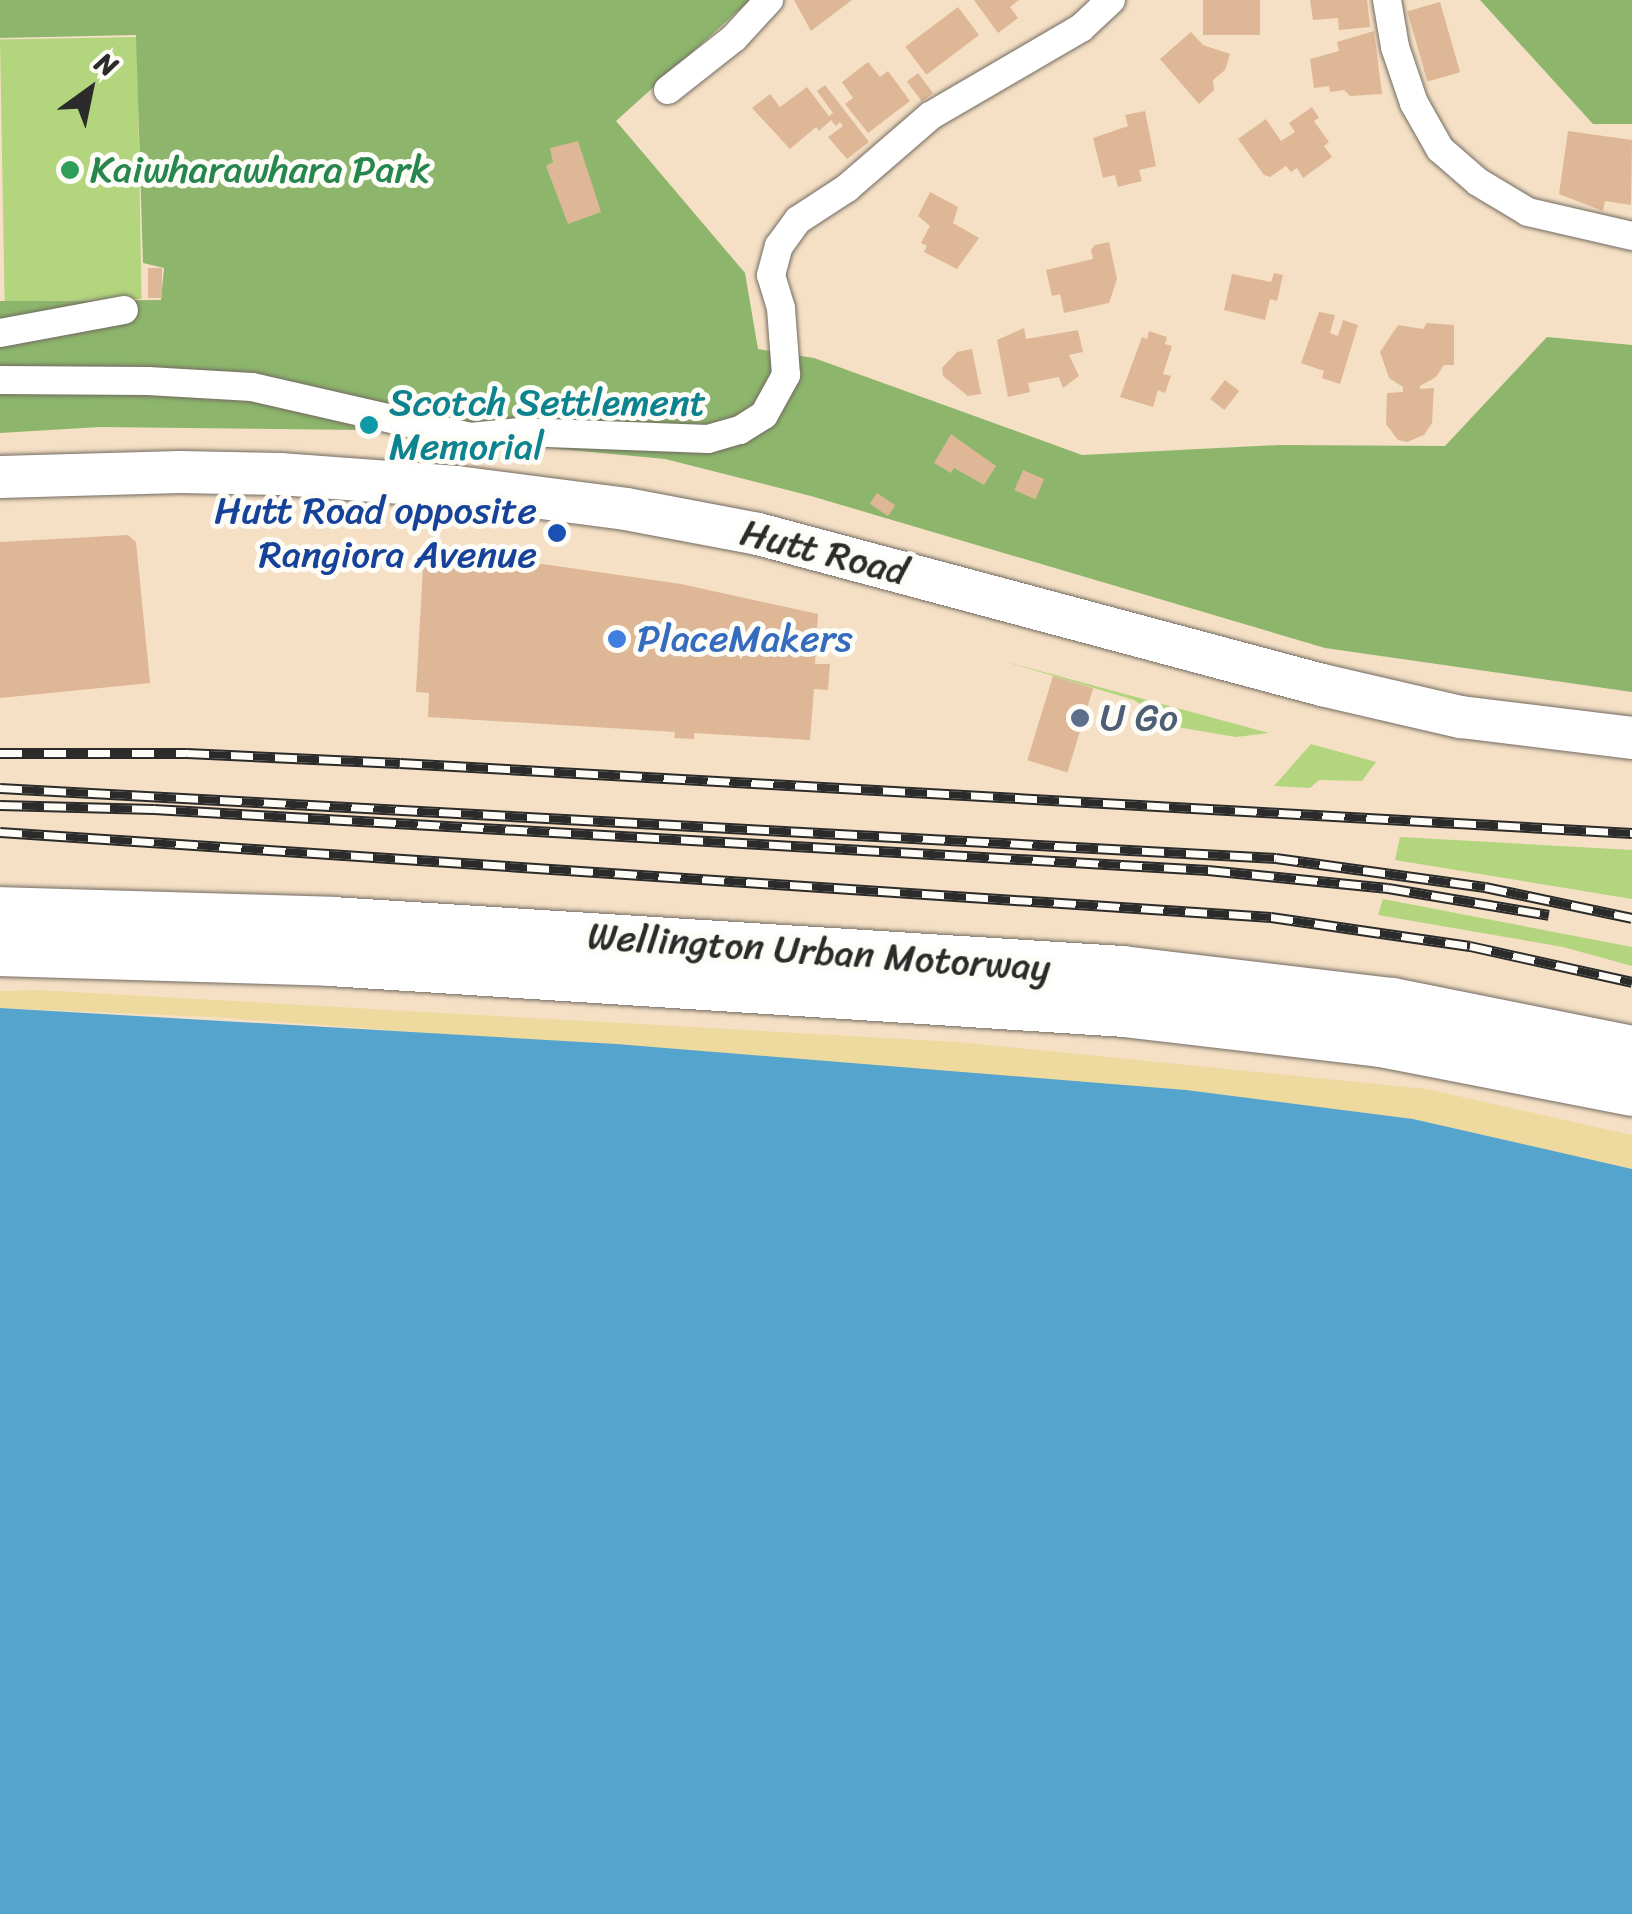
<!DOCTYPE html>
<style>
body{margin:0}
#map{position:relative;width:1632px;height:1914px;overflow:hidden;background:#f5e0c5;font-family:Sriracha,sans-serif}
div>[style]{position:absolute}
.green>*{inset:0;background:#b2d57d;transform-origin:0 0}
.forest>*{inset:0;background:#8db66c}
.sand>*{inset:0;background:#eeda9e}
.water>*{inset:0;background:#54a4ce}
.building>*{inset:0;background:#deb796;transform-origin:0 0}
.roads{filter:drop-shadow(0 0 2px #726a61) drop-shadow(0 0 2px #726a61)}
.street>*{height:28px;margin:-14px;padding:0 14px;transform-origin:14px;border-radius:14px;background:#fff}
.primary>*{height:42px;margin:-21px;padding:0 21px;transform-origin:21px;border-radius:21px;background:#fff}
.highway>*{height:50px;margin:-25px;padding:0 25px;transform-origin:25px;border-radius:25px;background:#fff}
.rail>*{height:11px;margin-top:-5.5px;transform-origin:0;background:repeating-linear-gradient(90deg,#fdfcf7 0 22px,#2b2b2b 0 44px);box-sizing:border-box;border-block:2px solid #2b2b2b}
.dots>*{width:28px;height:28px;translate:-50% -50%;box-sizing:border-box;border:5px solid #fdfcf7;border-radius:50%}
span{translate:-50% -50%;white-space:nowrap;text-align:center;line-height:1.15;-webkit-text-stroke:10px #fdfcf7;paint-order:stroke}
.leisure-label{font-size:38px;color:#27864d}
.left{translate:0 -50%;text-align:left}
.culture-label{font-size:38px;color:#0d838f}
.transit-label{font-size:38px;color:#164399}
.right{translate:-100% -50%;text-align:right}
.street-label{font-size:38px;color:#2b2b2b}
.shop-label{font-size:38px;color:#366cbe}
.service-label{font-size:38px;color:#4e5e75}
.north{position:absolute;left:40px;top:40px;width:100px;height:100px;-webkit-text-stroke:8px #fdfcf7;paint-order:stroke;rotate:33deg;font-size:28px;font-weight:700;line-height:40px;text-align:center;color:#2b2b2b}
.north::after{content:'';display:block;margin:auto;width:35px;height:45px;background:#2b2b2b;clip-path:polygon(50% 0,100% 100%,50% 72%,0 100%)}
</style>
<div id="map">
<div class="green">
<div style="left:137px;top:37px;width:262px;height:137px;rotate:89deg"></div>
<div style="clip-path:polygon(1003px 661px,1269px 733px,1236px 737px,1171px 726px,1134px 700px)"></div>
<div style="clip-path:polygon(1311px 744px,1376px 762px,1362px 781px,1319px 780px,1310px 788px,1274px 786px)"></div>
<div style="clip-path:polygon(1400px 837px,1632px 850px,1632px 899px,1395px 860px)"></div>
<div style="clip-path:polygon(1383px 899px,1632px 947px,1632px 966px,1563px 947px,1378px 915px)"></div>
</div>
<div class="forest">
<div style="clip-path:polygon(0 0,750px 0,616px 121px,745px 273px,758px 349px,814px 358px,1082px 455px,1279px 445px,1445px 446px,1547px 337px,1632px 345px,1632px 692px,1325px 648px,811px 496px,665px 459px,361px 430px,99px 427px,0 433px,0 301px,161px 300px,164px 268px,143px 263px,136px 35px,0 38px)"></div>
<div style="clip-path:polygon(1480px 0,1632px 0,1632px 124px,1593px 124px)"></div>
</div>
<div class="sand">
<div style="clip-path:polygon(38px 990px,958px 1042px,1427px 1089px,1632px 1135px,1632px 1169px,1412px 1119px,1186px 1090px,213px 1017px,0 1008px,0 991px)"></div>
</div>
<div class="water">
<div style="clip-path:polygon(0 1008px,616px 1044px,1186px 1090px,1413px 1119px,1632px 1169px,1632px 1914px,0 1914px)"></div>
</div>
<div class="building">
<div style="clip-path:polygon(794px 0,852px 0,811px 31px)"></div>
<div style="clip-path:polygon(974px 0,1019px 0,1010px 7px,1018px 18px,998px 33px)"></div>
<div style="left:1203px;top:0;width:57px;height:35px"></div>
<div style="clip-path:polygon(1310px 0,1367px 0,1370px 27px,1339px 30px,1338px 18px,1313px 20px)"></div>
<div style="left:1440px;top:2px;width:73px;height:34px;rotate:74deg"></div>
<div style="left:958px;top:7px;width:35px;height:66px;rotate:53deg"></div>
<div style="clip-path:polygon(1374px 31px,1382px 94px,1350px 96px,1344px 90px,1330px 92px,1329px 86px,1314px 88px,1310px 59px,1339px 51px,1337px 42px)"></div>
<div style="clip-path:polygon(1191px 32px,1203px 45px,1230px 54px,1225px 70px,1213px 80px,1214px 90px,1199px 104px,1160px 59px)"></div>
<div style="clip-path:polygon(868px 62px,880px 77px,888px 71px,910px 101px,868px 133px,845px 104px,853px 98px,842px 82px)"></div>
<div style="left:918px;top:73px;width:25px;height:14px;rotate:53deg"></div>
<div style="clip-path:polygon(825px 85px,869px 142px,847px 159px,828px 137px,843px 126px,840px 122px,836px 126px,831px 120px,819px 131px,816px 127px,790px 149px,752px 108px,770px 94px,780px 107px,807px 87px,829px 116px,833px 113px,817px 91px)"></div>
<div style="clip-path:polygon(1312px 107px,1319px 118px,1314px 121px,1329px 142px,1324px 146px,1332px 157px,1303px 178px,1297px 168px,1291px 172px,1286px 166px,1270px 177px,1264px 175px,1238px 139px,1266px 119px,1281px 141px,1295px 132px,1289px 123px)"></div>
<div style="clip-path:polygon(1145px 111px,1156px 166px,1139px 170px,1142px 181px,1118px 187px,1115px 175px,1103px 178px,1093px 138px,1128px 126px,1125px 115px)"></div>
<div style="clip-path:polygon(1568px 131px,1632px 140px,1631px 205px,1605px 201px,1603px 211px,1559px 194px)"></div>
<div style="clip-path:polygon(578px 141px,601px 212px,568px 224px,546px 166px,553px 162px,550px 148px)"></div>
<div style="clip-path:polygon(930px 192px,958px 207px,953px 223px,979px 238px,957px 269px,924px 252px,927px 246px,921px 243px,930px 226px,918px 216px)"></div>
<div style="clip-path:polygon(1109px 242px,1117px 279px,1109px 303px,1064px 313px,1060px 294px,1052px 296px,1046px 270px,1093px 259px,1091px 250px,1095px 245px)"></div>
<div style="left:148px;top:268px;width:14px;height:30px"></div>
<div style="clip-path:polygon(1274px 273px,1283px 275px,1277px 301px,1270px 299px,1265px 320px,1224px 310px,1232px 274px,1271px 282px)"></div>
<div style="clip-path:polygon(1319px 312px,1335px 315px,1330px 333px,1338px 336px,1343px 320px,1358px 325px,1340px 384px,1322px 378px,1324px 371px,1301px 363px)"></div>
<div style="clip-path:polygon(1427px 323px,1454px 325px,1454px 365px,1444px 365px,1436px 377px,1420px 386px,1420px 389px,1434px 388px,1432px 423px,1424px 435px,1407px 442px,1398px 440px,1386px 424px,1387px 393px,1403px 392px,1403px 387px,1389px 378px,1380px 352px,1398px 325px,1423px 329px)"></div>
<div style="clip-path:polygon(1024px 328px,1026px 339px,1078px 330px,1083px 352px,1069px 355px,1079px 376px,1063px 388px,1059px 377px,1028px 383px,1030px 392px,1008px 397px,997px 340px)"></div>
<div style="clip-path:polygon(1149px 331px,1167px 337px,1165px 344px,1172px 346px,1163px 374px,1171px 376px,1165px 393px,1158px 390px,1153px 407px,1120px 397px,1142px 337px,1147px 339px)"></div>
<div style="clip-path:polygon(972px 349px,981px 394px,968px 396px,943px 376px,942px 368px,957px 352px)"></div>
<div style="left:1225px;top:380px;width:18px;height:24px;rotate:38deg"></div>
<div style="clip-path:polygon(951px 434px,996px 466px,984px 485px,954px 468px,951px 473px,934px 463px)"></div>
<div style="left:1023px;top:470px;width:23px;height:22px;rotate:23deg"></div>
<div style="left:877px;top:493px;width:22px;height:13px;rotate:34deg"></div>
<div style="clip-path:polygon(128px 535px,136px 542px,150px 683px,0 698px,0 542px)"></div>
<div style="clip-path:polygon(438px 549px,681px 584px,818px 614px,815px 664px,830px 664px,828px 690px,814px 689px,810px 740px,694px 733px,694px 739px,674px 738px,675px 732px,428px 717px,429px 693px,416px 692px,423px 567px,437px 567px)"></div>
<div style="left:1053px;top:676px;width:42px;height:88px;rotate:17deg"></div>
</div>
<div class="roads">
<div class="street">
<div style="left:1387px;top:0;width:48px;rotate:80.3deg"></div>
<div style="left:1395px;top:47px;width:59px;rotate:71.3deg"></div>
<div style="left:1414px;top:103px;width:53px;rotate:60.5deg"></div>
<div style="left:1440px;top:149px;width:50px;rotate:41deg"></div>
<div style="left:1478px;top:182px;width:58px;rotate:31deg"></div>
<div style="left:1528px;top:212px;width:107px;rotate:13deg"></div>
<div style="left:668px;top:90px;width:84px;rotate:-38.2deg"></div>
<div style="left:734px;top:38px;width:52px;rotate:-47.4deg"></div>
<div style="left:0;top:333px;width:126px;rotate:-10.5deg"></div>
<div style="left:0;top:380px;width:148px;rotate:0.4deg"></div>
<div style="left:148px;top:381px;width:104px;rotate:3.3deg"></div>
<div style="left:252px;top:387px;width:224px;rotate:12.9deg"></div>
<div style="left:470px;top:437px;width:50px;rotate:-5.7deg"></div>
<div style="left:520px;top:432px;width:188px;rotate:2.1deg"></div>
<div style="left:708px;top:439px;width:33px;rotate:-16deg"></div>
<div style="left:740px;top:430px;width:28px;rotate:-32deg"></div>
<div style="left:764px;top:415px;width:46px;rotate:-61.2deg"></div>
<div style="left:786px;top:375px;width:67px;rotate:-94.3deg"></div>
<div style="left:781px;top:308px;width:34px;rotate:-107deg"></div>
<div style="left:771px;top:275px;width:30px;rotate:-75deg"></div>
<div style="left:779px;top:246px;width:32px;rotate:-54deg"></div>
<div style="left:798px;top:220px;width:59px;rotate:-33.1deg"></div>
<div style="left:847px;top:188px;width:110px;rotate:-40.9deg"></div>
<div style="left:930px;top:116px;width:175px;rotate:-30.2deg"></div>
<div style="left:1081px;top:28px;width:41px;rotate:-43deg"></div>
</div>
<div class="primary">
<div style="left:0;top:477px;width:180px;rotate:-1.6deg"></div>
<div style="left:180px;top:472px;width:100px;rotate:1.1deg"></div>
<div style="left:280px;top:474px;width:177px;rotate:4.2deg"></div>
<div style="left:457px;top:487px;width:170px;rotate:7.4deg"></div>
<div style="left:626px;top:509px;width:134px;rotate:10.7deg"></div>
<div style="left:758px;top:534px;width:584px;rotate:14.99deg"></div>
<div style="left:1322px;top:685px;width:143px;rotate:13deg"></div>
<div style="left:1461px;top:717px;width:172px;rotate:7deg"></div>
</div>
<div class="highway">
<div style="left:0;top:912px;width:332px;rotate:1.7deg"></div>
<div style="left:332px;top:922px;width:792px;rotate:3.55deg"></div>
<div style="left:1122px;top:971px;width:272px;rotate:6.8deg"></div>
<div style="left:1392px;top:1003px;width:245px;rotate:11.3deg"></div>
<div style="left:0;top:951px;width:330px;rotate:1.7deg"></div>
<div style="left:330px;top:961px;width:797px;rotate:3.67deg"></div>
<div style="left:1125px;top:1012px;width:258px;rotate:6.7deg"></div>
<div style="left:1381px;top:1042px;width:256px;rotate:11deg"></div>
</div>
</div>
<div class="rail">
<div style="left:0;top:753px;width:187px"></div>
<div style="left:187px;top:753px;width:213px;rotate:2.7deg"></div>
<div style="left:400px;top:763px;width:1234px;rotate:3.25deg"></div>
<div style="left:0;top:788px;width:1278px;rotate:3.14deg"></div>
<div style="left:1276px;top:858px;width:211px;rotate:7.9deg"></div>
<div style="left:1485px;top:887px;width:150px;rotate:11.9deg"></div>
<div style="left:0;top:805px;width:154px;rotate:1.5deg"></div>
<div style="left:154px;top:809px;width:1056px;rotate:3.31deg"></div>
<div style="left:1208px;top:870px;width:181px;rotate:5.7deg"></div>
<div style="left:1388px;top:888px;width:163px;rotate:9.5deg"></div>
<div style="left:0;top:832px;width:1274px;rotate:3.83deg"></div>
<div style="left:1271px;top:917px;width:201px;rotate:8.3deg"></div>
<div style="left:1470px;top:946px;width:166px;rotate:12.5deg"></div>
</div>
<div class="dots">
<div style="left:70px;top:170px;background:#2e9e5b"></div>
<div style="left:369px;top:425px;background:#0f9aa8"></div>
<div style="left:557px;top:533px;background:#1a4fb4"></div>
<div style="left:617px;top:639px;background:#3f7fe0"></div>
<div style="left:1080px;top:718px;background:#5c6f8a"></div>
</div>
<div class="leisure-label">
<span class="left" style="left:90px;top:170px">Kaiwharawhara Park</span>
</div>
<div class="culture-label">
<span class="left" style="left:389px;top:425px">Scotch Settlement<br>Memorial</span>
</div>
<div class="transit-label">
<span class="right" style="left:537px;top:533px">Hutt Road opposite<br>Rangiora Avenue</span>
</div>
<div class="street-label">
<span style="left:824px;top:552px;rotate:14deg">Hutt Road</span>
<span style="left:819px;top:952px;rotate:4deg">Wellington Urban Motorway</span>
</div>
<div class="shop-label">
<span class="left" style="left:637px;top:639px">PlaceMakers</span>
</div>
<div class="service-label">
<span class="left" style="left:1100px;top:718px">U Go</span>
</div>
<div class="north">N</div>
</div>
